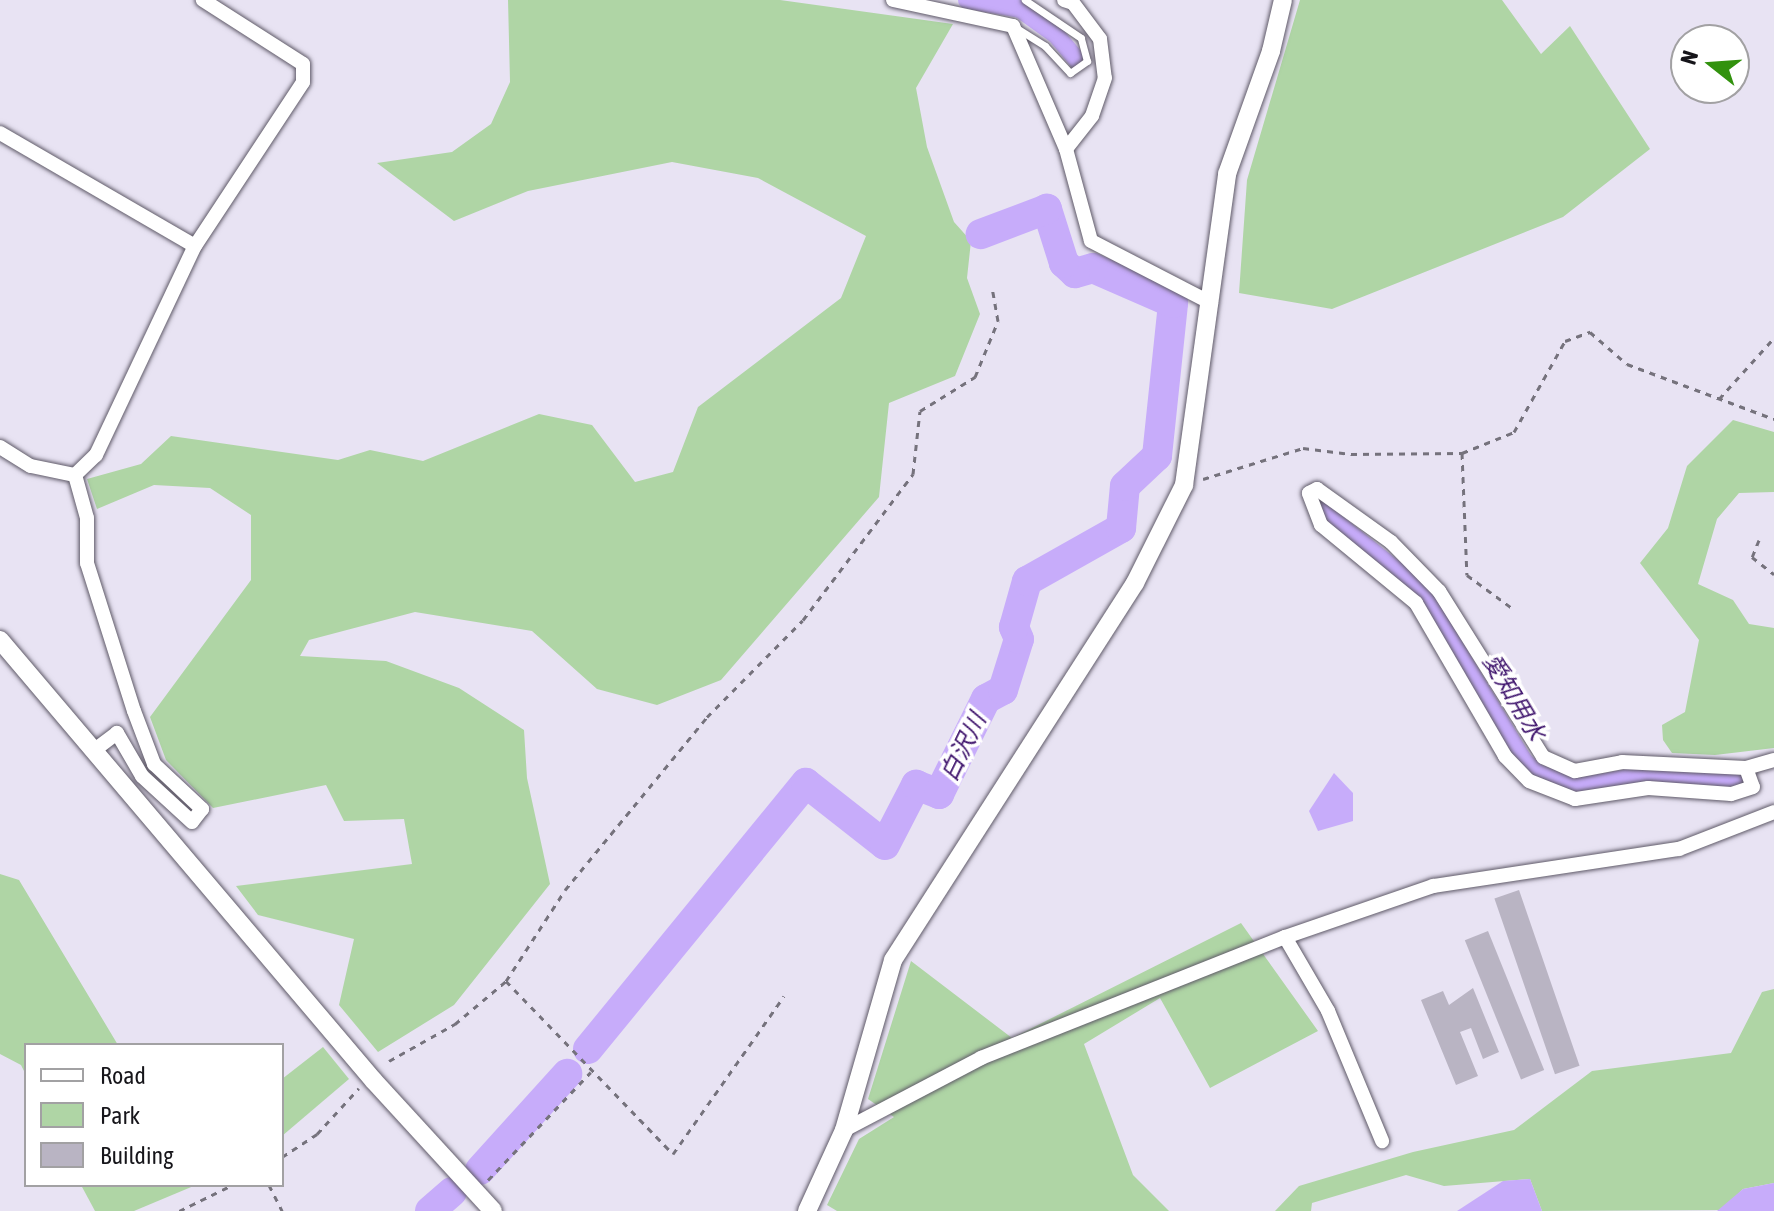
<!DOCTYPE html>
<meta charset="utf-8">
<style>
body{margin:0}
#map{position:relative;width:1774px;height:1211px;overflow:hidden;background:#e8e3f3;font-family:"Asap Condensed","Noto Sans JP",sans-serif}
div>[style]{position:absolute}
.green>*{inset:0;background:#afd5a5}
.water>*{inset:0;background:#c7acfa}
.canal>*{height:18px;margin:-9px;padding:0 9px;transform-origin:9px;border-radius:9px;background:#c7acfa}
.river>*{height:30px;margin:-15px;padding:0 15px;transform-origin:15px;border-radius:15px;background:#c7acfa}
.building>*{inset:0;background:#b9b4c3;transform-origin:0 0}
.path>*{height:3px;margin-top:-1.5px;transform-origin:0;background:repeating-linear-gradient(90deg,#75727c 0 6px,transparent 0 12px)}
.roads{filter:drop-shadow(0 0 2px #5f5a68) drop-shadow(0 0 2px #5f5a68)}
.lane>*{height:7px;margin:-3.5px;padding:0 3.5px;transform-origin:3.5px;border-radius:3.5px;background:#fff}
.street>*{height:14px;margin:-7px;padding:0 7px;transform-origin:7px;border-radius:7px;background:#fff}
.secondary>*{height:18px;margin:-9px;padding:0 9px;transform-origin:9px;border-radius:9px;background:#fff}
span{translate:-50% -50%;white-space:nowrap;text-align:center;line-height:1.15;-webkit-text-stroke:7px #fff;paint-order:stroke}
.water-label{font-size:24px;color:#3e136c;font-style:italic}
.legend{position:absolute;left:24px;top:1043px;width:260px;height:144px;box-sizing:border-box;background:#fff;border:2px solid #a2a1a3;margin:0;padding:10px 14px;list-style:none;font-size:24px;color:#16151a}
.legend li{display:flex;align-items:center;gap:16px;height:40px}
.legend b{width:40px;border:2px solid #a2a1a3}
.north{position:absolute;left:1670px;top:24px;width:80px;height:80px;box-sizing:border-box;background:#fff;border:2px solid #a2a1a3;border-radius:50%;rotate:287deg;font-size:22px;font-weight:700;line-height:32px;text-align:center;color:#16151a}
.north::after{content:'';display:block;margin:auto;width:28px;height:36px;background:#32920e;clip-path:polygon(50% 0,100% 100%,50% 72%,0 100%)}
</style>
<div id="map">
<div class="green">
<div style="clip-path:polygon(508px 0,780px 0,953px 24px,916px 88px,927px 147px,954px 222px,971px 241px,967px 278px,980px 314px,955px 376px,889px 403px,879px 497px,721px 680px,657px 705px,597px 689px,532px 631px,415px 612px,309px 640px,300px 656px,386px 661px,459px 688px,524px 730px,527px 778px,550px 884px,454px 1005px,378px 1052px,339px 1005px,354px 939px,258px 915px,236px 886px,412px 864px,404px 819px,344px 821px,326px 785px,213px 808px,166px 760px,150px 717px,251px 580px,251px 515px,210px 488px,154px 485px,97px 509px,87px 479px,141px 464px,171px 436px,338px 460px,370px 450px,423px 461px,539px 414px,592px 425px,635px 482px,673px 472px,698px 407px,841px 298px,866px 236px,758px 178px,672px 162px,528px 191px,454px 221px,377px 163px,452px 152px,491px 124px,510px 82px)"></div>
<div style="clip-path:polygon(1300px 0,1502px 0,1541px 54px,1570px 26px,1650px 149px,1563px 217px,1332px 309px,1239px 293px,1247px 180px)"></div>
<div style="clip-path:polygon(1733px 420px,1774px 432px,1774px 492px,1739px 493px,1717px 519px,1698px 584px,1733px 600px,1749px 624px,1774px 628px,1774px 748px,1715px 755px,1672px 753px,1663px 740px,1662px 725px,1685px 712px,1699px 640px,1640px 563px,1668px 528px,1687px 466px)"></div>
<div style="clip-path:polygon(0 874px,19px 880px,118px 1045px,26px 1045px,26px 1075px,21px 1065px,0 1054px)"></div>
<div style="clip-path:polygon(1241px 923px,1318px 1031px,1210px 1088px,1160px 998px,1084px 1044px,1133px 1175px,1169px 1211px,837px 1211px,827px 1205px,859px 1139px,894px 1117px,868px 1099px,911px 961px,1012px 1038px)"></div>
<div style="clip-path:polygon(1774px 989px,1774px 1183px,1743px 1189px,1721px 1210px,1542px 1211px,1530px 1179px,1444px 1186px,1406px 1175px,1312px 1203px,1311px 1211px,1275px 1211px,1299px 1186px,1413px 1152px,1514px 1130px,1592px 1071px,1731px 1053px,1762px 992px)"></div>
<div style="clip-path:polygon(323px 1047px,349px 1079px,282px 1136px,282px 1079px)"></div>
<div style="clip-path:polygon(81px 1185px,196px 1185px,134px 1211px,95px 1211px)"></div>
</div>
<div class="water">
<div style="clip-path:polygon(1334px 773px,1353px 793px,1353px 821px,1318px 831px,1309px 811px)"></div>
<div style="clip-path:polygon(1530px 1179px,1542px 1211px,1457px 1211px,1503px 1181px)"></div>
<div style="clip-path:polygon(1774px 1183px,1774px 1211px,1717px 1211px,1743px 1189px)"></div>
</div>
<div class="canal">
<div style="left:967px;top:0;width:54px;rotate:9.6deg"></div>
<div style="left:1020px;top:9px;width:44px;rotate:35.8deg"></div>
<div style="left:1056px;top:35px;width:33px;rotate:50deg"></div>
<div style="left:1315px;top:494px;width:32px;rotate:55deg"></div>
<div style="left:1333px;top:520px;width:111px;rotate:38.4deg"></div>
<div style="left:1420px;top:589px;width:200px;rotate:58.9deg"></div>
<div style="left:1523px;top:760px;width:19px;rotate:43deg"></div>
<div style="left:1537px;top:773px;width:46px;rotate:16.5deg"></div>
<div style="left:1581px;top:786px;width:60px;rotate:-9.6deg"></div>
<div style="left:1640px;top:776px;width:100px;rotate:3.4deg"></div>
</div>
<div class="river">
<div style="left:588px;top:1049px;width:344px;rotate:-50.7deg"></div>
<div style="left:806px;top:783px;width:100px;rotate:38.1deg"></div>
<div style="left:885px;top:845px;width:68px;rotate:-62.7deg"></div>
<div style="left:916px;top:785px;width:25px;rotate:21deg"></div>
<div style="left:939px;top:794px;width:106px;rotate:-63.7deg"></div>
<div style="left:986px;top:699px;width:19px;rotate:-28deg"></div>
<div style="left:1003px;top:690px;width:53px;rotate:-72.6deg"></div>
<div style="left:1019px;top:639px;width:13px;rotate:-113deg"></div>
<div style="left:1014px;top:627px;width:48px;rotate:-74.2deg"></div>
<div style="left:1027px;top:581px;width:108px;rotate:-29.4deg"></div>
<div style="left:1121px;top:528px;width:42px;rotate:-84.6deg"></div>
<div style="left:1125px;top:486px;width:44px;rotate:-43.2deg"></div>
<div style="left:1157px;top:456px;width:154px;rotate:-84deg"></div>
<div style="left:1173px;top:303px;width:87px;rotate:-156.4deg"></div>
<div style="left:1093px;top:268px;width:19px;rotate:164deg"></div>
<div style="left:1075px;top:273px;width:15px;rotate:-138deg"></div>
<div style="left:1064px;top:263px;width:57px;rotate:-107.5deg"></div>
<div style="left:1047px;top:209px;width:71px;rotate:159.3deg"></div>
<div style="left:480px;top:1170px;width:130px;rotate:-47.8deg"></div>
<div style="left:430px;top:1211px;width:29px;rotate:-41deg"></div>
</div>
<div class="building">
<div style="left:1519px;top:890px;width:186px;height:26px;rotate:71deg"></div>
<div style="left:1488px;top:931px;width:150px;height:25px;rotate:68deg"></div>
<div style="clip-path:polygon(1473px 988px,1499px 1052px,1483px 1059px,1471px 1028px,1460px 1032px,1478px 1076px,1456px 1085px,1421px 1000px,1443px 991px,1449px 1005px)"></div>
</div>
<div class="path">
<div style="left:1719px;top:399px;width:82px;rotate:-48deg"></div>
<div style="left:1462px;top:453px;width:122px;rotate:87.7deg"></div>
<div style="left:1467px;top:575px;width:56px;rotate:36.3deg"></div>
<div style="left:1203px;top:479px;width:105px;rotate:-17.2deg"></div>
<div style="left:1303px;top:448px;width:48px;rotate:7.1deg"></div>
<div style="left:1351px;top:454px;width:111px;rotate:-0.5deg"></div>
<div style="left:1462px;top:453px;width:56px;rotate:-22deg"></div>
<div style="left:1514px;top:432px;width:104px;rotate:-60.7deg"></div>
<div style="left:1565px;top:341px;width:27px;rotate:-20deg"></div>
<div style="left:1590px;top:332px;width:49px;rotate:40.9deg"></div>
<div style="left:1627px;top:364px;width:157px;rotate:20.5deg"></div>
<div style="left:1759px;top:540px;width:18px;rotate:112deg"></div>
<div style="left:1752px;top:557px;width:28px;rotate:38deg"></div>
<div style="left:506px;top:981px;width:240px;rotate:46deg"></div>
<div style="left:673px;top:1154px;width:193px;rotate:-54.9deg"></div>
<div style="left:389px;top:1061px;width:76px;rotate:-29.3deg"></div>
<div style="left:455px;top:1024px;width:67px;rotate:-40.1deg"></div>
<div style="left:506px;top:981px;width:108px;rotate:-57deg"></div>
<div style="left:565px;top:890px;width:224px;rotate:-50.6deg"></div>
<div style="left:707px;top:717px;width:136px;rotate:-45.3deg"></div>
<div style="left:803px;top:620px;width:183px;rotate:-53deg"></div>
<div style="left:913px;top:474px;width:63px;rotate:-83.7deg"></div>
<div style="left:920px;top:411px;width:65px;rotate:-31.7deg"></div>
<div style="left:975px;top:377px;width:61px;rotate:-67.7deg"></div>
<div style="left:998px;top:321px;width:35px;rotate:-100deg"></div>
<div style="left:282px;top:1157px;width:42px;rotate:-33.3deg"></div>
<div style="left:317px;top:1134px;width:62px;rotate:-47.6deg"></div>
<div style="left:488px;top:1180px;width:149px;rotate:-46.4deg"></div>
<div style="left:269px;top:1185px;width:29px;rotate:63deg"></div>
<div style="left:179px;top:1211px;width:59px;rotate:-26.1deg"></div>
</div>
<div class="roads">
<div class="lane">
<div style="left:1018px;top:29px;width:32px;rotate:32deg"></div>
<div style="left:1045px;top:46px;width:37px;rotate:47deg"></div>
<div style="left:1070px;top:73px;width:21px;rotate:-35deg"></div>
<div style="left:1087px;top:61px;width:24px;rotate:-105deg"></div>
<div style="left:1081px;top:38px;width:68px;rotate:-145.8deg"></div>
</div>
<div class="street">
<div style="left:893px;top:0;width:123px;rotate:12.2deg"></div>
<div style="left:1013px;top:26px;width:134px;rotate:66.7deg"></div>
<div style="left:1066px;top:149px;width:95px;rotate:74.8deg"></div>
<div style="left:1091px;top:241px;width:135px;rotate:27.3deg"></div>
<div style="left:1064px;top:0;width:9px;rotate:18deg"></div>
<div style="left:1073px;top:3px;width:45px;rotate:53.1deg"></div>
<div style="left:1100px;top:39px;width:39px;rotate:83deg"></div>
<div style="left:1105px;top:78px;width:40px;rotate:108.9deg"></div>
<div style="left:1092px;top:116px;width:42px;rotate:128.2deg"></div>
<div style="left:0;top:133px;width:225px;rotate:30.1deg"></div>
<div style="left:0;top:447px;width:36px;rotate:32deg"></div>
<div style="left:31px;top:466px;width:45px;rotate:11.6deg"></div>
<div style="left:75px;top:475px;width:29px;rotate:-44deg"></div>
<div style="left:96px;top:455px;width:231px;rotate:-64.7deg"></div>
<div style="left:195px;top:246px;width:196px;rotate:-56.6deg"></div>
<div style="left:303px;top:82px;width:18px;rotate:-90deg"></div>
<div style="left:303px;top:64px;width:119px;rotate:-147.4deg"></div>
<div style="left:75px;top:475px;width:45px;rotate:74.4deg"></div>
<div style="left:87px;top:518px;width:45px;rotate:90deg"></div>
<div style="left:87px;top:563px;width:155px;rotate:72.4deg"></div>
<div style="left:134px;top:711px;width:57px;rotate:69.3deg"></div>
<div style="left:154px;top:764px;width:66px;rotate:43.2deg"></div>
<div style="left:202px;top:809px;width:16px;rotate:128deg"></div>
<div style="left:192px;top:822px;width:68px;rotate:-137.4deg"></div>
<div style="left:142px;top:776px;width:50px;rotate:-120.2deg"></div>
<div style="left:117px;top:733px;width:30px;rotate:143deg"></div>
<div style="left:1746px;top:768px;width:20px;rotate:70deg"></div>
<div style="left:1753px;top:787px;width:23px;rotate:162deg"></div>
<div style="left:1731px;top:794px;width:83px;rotate:-175.9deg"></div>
<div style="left:1648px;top:788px;width:74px;rotate:171.4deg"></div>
<div style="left:1575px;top:799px;width:49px;rotate:-158.6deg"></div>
<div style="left:1529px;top:781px;width:35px;rotate:-134deg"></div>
<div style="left:1505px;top:756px;width:177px;rotate:-120.2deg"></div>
<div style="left:1416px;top:603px;width:123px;rotate:-140.6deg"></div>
<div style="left:1321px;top:525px;width:34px;rotate:-111deg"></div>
<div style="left:1309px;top:493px;width:9px;rotate:-27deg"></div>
<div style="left:1317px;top:489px;width:91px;rotate:35.6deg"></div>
<div style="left:1391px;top:542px;width:69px;rotate:45.6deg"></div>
<div style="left:1439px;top:591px;width:196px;rotate:57.9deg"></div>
<div style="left:1543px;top:757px;width:35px;rotate:24deg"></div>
<div style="left:1575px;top:771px;width:48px;rotate:-10.8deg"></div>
<div style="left:1622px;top:762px;width:124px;rotate:2.8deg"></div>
<div style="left:1746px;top:768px;width:29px;rotate:-16deg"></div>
<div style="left:1285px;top:937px;width:86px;rotate:59.8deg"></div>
<div style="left:1328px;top:1011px;width:141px;rotate:67.4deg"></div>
<div style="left:844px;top:1130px;width:155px;rotate:-27.7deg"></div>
<div style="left:981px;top:1058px;width:327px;rotate:-21.7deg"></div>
<div style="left:1285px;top:937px;width:157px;rotate:-19deg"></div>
<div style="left:1433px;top:886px;width:249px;rotate:-8.6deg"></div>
<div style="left:1679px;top:849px;width:102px;rotate:-21.3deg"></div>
</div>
<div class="secondary">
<div style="left:0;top:640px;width:578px;rotate:49.7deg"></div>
<div style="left:374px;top:1081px;width:176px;rotate:47.5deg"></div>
<div style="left:807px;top:1211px;width:89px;rotate:-65.4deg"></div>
<div style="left:844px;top:1130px;width:177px;rotate:-73.9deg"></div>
<div style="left:893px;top:960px;width:448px;rotate:-57.3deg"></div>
<div style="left:1135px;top:583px;width:110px;rotate:-63.4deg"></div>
<div style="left:1184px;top:485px;width:314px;rotate:-82.1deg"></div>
<div style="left:1227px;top:174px;width:131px;rotate:-70.3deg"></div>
<div style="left:1271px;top:51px;width:52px;rotate:-76.8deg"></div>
</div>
</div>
<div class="water-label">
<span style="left:1514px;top:697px;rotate:59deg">愛知用水</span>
<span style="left:963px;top:747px;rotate:-64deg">白沢川</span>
</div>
<ul class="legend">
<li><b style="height:10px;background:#fff"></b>Road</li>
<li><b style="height:22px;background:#afd5a5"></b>Park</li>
<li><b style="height:22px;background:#b9b4c3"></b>Building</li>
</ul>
<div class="north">N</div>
</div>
